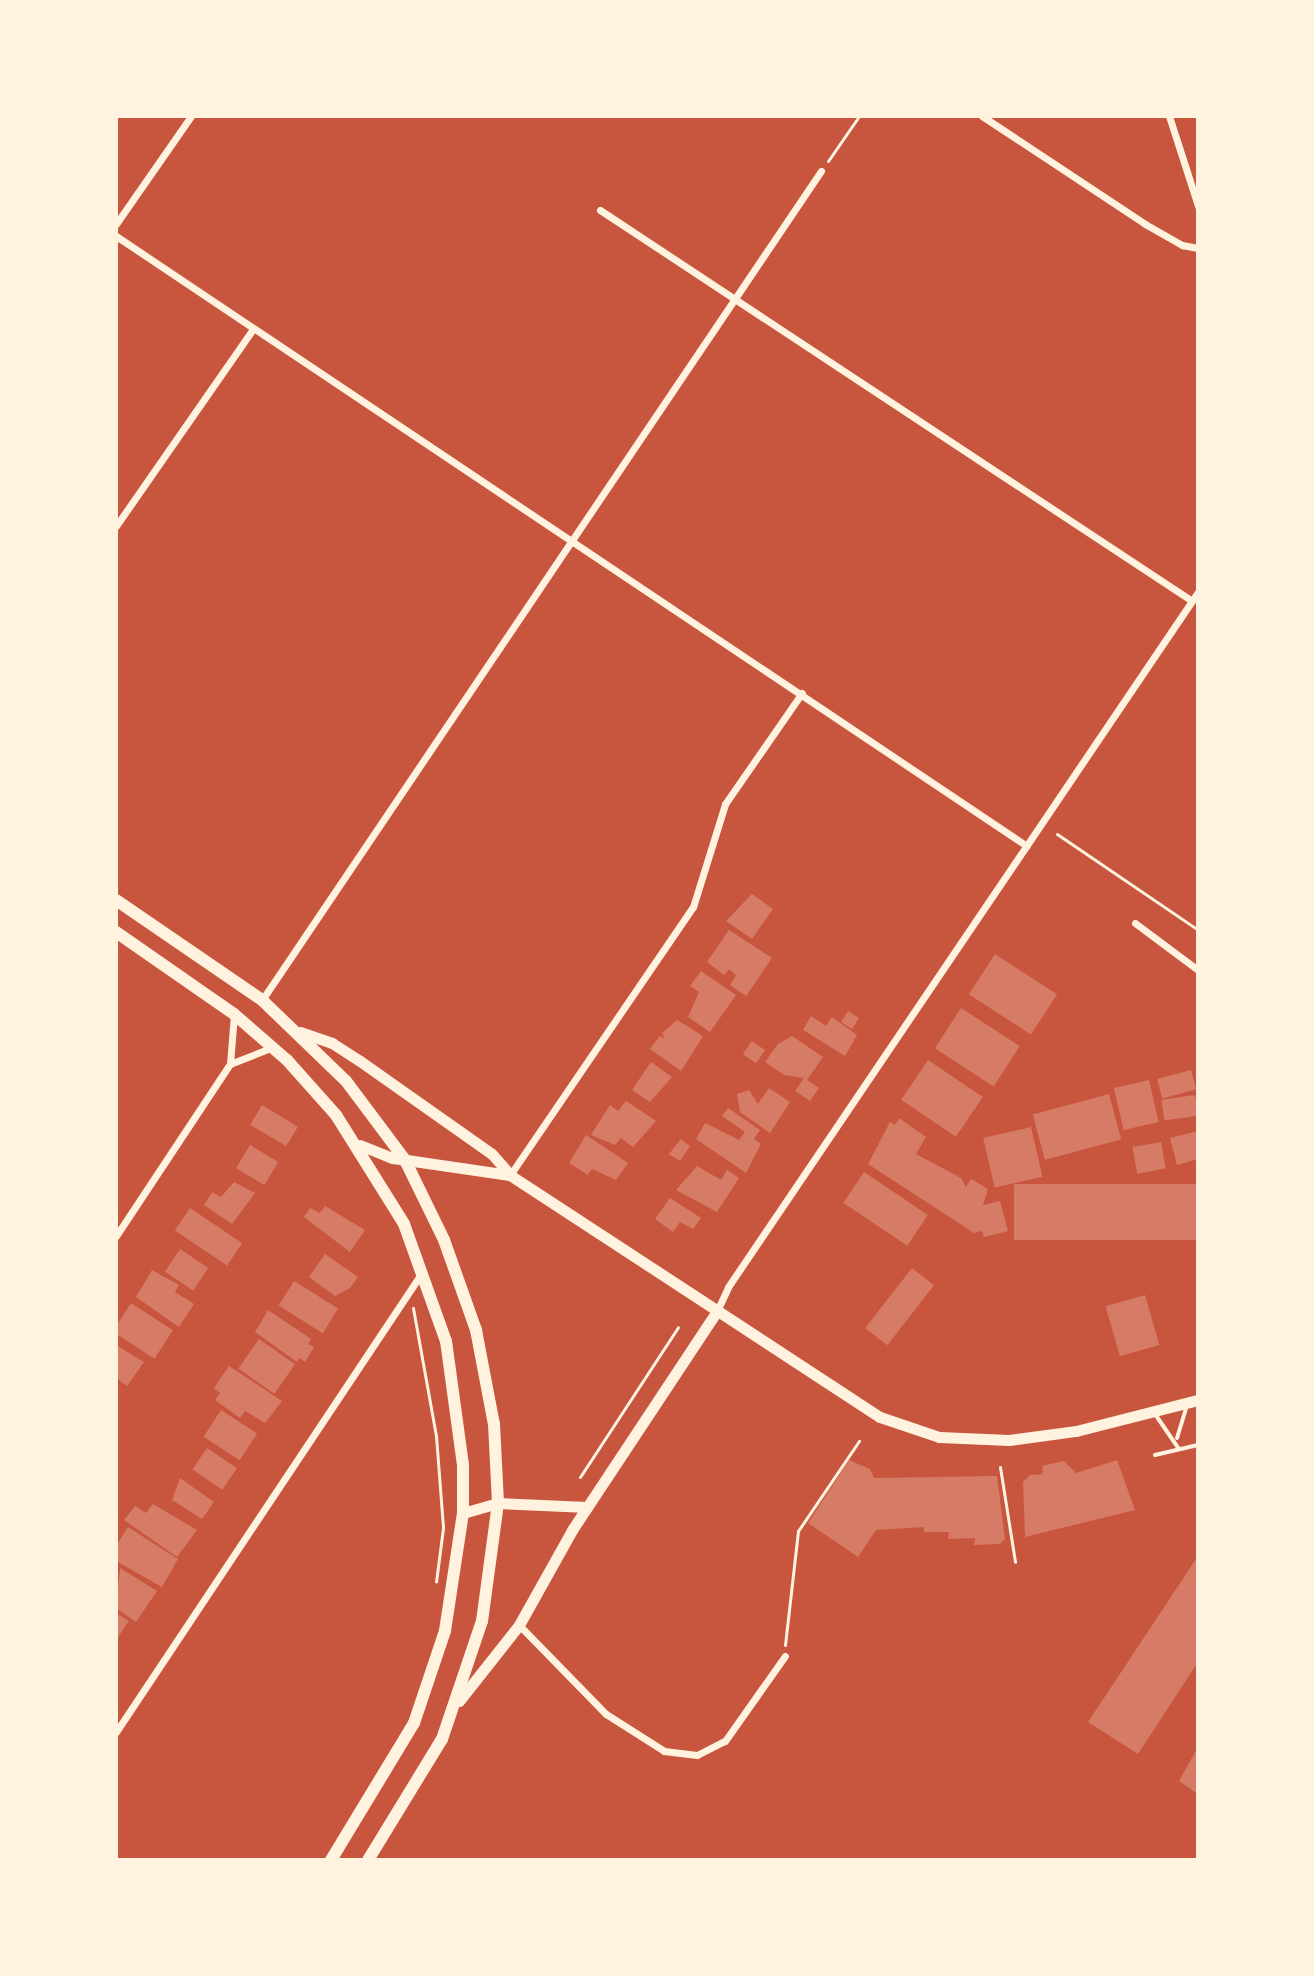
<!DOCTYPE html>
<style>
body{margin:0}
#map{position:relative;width:1314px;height:1976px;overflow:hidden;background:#c8553d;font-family:Signika,sans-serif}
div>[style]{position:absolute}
.building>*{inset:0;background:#d67c66;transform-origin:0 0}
.path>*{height:3px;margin:-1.5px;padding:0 1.5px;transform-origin:1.5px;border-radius:1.5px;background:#fff3e0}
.service>*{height:4px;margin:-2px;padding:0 2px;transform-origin:2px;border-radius:2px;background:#fff3e0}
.minor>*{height:7px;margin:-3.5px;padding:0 3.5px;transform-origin:3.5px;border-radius:3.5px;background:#fff3e0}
.primary>*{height:11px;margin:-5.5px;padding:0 5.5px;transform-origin:5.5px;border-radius:5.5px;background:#fff3e0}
.trunk>*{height:12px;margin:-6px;padding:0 6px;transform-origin:6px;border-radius:6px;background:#fff3e0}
span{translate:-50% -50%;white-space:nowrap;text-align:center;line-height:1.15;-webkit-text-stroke:8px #fff3e0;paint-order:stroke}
.frame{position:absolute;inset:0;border:118px solid #fff3e0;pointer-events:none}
</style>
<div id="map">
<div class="building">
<div style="clip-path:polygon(752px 894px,773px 909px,752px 939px,726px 921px)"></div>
<div style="clip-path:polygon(729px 930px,772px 958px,746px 996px,730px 985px,736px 975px,729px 969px,724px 975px,707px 962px)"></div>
<div style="left:995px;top:954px;width:74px;height:48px;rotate:33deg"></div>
<div style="clip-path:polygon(701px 971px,736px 995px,710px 1032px,688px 1017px,699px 992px,690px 986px)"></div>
<div style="left:961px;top:1008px;width:70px;height:48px;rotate:33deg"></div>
<div style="left:848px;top:1011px;width:13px;height:13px;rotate:32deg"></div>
<div style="clip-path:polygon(811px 1016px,826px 1026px,832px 1017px,857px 1035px,845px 1056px,803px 1030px)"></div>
<div style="clip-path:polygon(677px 1020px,703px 1036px,681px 1071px,650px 1049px,660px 1036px,665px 1039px,662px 1033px)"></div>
<div style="clip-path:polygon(792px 1036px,823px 1057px,807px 1080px,819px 1088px,810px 1101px,795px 1091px,804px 1078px,784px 1075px,765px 1062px,778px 1044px)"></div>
<div style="left:752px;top:1041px;width:16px;height:16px;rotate:35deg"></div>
<div style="left:928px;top:1060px;width:66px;height:48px;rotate:34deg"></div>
<div style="clip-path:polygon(651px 1062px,672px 1077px,650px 1102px,632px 1090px)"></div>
<div style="left:1191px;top:1070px;width:20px;height:35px;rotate:75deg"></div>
<div style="left:1149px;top:1080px;width:43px;height:36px;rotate:77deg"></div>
<div style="clip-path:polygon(769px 1088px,790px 1102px,770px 1133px,740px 1112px,737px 1094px,749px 1090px,758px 1104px)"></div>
<div style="left:1109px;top:1094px;width:47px;height:79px;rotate:75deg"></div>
<div style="left:1195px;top:1095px;width:21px;height:34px;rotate:82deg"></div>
<div style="clip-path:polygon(626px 1101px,656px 1121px,633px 1147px,621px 1138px,615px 1145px,591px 1135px,610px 1105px,618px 1111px)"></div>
<div style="left:262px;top:1105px;width:42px;height:23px;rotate:31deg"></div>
<div style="clip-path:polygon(728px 1108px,760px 1130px,754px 1139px,761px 1144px,746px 1173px,696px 1139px,705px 1123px,739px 1140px,745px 1132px,722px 1116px)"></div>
<div style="clip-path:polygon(899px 1118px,926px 1137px,916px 1154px,961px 1178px,966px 1187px,971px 1179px,988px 1189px,983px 1205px,1000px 1201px,1008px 1231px,984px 1237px,982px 1231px,974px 1233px,868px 1164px,890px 1122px,895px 1125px)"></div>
<div style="left:1031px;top:1127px;width:51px;height:49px;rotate:77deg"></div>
<div style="clip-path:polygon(1198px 1131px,1198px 1159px,1177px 1165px,1170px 1138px)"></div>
<div style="clip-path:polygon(586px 1135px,628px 1163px,616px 1180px,592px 1169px,588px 1175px,569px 1163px)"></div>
<div style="clip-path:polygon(681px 1139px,690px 1146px,680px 1161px,669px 1154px)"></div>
<div style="left:1161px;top:1142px;width:27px;height:29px;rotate:80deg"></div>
<div style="left:250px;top:1145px;width:33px;height:27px;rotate:31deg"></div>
<div style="clip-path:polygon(697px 1166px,721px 1180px,727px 1170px,739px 1178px,717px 1212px,676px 1190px)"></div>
<div style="left:864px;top:1172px;width:77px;height:37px;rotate:34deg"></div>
<div style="clip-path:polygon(234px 1182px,255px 1193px,232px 1224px,204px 1205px,212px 1192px,221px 1197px)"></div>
<div style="left:1198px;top:1184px;width:56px;height:184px;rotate:90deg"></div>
<div style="clip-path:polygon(670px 1198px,701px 1218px,693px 1229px,680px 1222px,673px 1232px,655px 1219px)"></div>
<div style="clip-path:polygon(325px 1206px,365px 1230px,350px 1252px,304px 1217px,310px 1208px,320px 1213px)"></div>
<div style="left:190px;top:1208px;width:63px;height:27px;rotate:34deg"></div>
<div style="left:180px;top:1249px;width:34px;height:27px;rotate:34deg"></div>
<div style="clip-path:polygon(325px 1254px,358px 1277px,350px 1288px,335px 1296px,309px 1277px)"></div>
<div style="left:912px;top:1268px;width:28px;height:76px;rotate:38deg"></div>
<div style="clip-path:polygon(152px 1270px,179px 1285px,175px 1292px,194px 1304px,179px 1327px,136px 1297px)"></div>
<div style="left:294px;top:1281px;width:52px;height:29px;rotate:32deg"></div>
<div style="left:1145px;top:1295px;width:52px;height:41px;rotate:74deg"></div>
<div style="left:131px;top:1303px;width:50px;height:34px;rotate:33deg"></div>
<div style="clip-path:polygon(268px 1310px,311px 1339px,308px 1344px,314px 1347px,305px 1362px,299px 1358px,297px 1362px,255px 1332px)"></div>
<div style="left:259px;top:1339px;width:44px;height:36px;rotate:35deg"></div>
<div style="clip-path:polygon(116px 1345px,144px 1362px,127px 1386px,116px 1378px)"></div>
<div style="clip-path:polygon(229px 1366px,282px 1401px,265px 1423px,245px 1411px,240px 1418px,215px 1400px,220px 1393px,214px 1388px)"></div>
<div style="left:221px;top:1410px;width:43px;height:32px;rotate:33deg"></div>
<div style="left:207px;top:1448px;width:36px;height:26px;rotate:34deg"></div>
<div style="clip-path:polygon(849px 1460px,870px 1469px,874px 1478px,997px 1476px,1005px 1539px,1000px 1544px,974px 1545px,975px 1538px,948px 1539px,949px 1532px,924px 1532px,924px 1527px,876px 1530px,858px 1557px,808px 1523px)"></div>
<div style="clip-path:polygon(1117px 1460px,1135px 1510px,1025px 1537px,1023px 1482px,1030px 1475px,1043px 1474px,1042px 1466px,1064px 1461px,1076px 1473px)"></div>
<div style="clip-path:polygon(180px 1478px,214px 1502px,202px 1519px,172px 1500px)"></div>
<div style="clip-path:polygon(153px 1504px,197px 1530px,177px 1557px,124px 1520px,135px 1506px,146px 1513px)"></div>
<div style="clip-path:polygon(128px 1527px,178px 1559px,162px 1587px,116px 1561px,116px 1546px)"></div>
<div style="clip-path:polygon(1198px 1556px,1198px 1662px,1138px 1754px,1088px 1722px)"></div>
<div style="clip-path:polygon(120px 1568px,157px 1591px,136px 1622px,116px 1608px)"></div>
<div style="clip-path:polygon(116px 1613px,129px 1621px,116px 1640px)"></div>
<div style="clip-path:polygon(1198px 1747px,1198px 1794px,1179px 1781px)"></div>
</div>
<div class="path">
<div style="left:828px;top:161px;width:55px;rotate:-55.4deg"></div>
<div style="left:1057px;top:834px;width:171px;rotate:34.2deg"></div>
<div style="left:413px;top:1308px;width:130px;rotate:79.8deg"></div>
<div style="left:436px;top:1436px;width:92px;rotate:85.6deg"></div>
<div style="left:443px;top:1528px;width:54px;rotate:97.4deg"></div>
<div style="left:1000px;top:1467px;width:96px;rotate:81deg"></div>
<div style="left:580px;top:1477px;width:179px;rotate:-56.8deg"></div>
<div style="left:785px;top:1645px;width:115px;rotate:-83.5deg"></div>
<div style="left:798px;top:1531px;width:109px;rotate:-55.9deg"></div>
</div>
<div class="service">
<div style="left:1155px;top:1414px;width:42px;rotate:55.6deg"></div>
<div style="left:1177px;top:1438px;width:34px;rotate:-73deg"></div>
<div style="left:1155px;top:1455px;width:44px;rotate:-13.1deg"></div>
</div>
<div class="minor">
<div style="left:982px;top:116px;width:196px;rotate:33.5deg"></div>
<div style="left:1145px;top:224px;width:43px;rotate:29.6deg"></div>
<div style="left:1182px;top:245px;width:16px;rotate:11deg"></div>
<div style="left:1169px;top:116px;width:95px;rotate:72.1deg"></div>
<div style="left:600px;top:210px;width:709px;rotate:33.44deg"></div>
<div style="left:116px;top:224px;width:131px;rotate:-55.2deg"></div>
<div style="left:116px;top:236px;width:1096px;rotate:33.81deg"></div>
<div style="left:116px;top:526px;width:240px;rotate:-55.2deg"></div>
<div style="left:1135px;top:923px;width:79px;rotate:36.7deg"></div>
<div style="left:262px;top:1000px;width:1000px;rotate:-56.01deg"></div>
<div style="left:230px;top:1064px;width:46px;rotate:-21.6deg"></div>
<div style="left:510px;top:1175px;width:325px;rotate:-55.7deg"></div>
<div style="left:693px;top:907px;width:108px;rotate:-72.7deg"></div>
<div style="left:725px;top:804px;width:135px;rotate:-55.3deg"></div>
<div style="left:116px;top:1236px;width:206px;rotate:-56.5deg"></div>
<div style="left:230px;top:1064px;width:50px;rotate:-85.4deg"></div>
<div style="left:717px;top:1311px;width:26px;rotate:-65deg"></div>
<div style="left:728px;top:1287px;width:839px;rotate:-55.93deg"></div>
<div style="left:519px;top:1625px;width:124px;rotate:45.7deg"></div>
<div style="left:606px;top:1714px;width:69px;rotate:32.5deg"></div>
<div style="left:664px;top:1751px;width:33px;rotate:7deg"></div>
<div style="left:697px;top:1755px;width:31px;rotate:-27deg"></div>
<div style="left:725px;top:1741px;width:104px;rotate:-54.8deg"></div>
<div style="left:116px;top:1732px;width:550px;rotate:-56.34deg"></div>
</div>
<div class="primary">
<div style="left:300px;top:1032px;width:34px;rotate:19deg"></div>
<div style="left:332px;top:1043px;width:33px;rotate:33deg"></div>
<div style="left:360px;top:1061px;width:161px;rotate:35.2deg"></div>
<div style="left:492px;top:1154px;width:28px;rotate:49deg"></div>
<div style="left:510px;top:1175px;width:442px;rotate:33.2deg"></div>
<div style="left:880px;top:1417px;width:62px;rotate:18.7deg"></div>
<div style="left:939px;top:1437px;width:70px;rotate:2.5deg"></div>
<div style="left:1009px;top:1440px;width:68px;rotate:-7.7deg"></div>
<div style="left:1076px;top:1431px;width:126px;rotate:-14.3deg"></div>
<div style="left:360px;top:1145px;width:35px;rotate:22deg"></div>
<div style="left:393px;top:1158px;width:118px;rotate:8.3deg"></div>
<div style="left:463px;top:1513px;width:36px;rotate:-16deg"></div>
<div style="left:498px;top:1503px;width:89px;rotate:2.6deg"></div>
<div style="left:459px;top:1701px;width:97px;rotate:-51.7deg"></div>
<div style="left:519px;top:1625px;width:109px;rotate:-60.8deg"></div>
<div style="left:572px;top:1530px;width:263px;rotate:-56.5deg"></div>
</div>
<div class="trunk">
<div style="left:116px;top:900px;width:177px;rotate:34.4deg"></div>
<div style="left:262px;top:1000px;width:117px;rotate:44deg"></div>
<div style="left:346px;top:1081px;width:99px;rotate:53.2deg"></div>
<div style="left:405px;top:1160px;width:89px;rotate:64deg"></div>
<div style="left:444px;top:1240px;width:96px;rotate:70.4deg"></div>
<div style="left:476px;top:1330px;width:96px;rotate:79.2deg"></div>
<div style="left:494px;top:1424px;width:79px;rotate:87.1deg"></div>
<div style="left:498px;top:1503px;width:119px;rotate:97.7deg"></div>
<div style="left:482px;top:1621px;width:125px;rotate:108.7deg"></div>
<div style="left:442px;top:1739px;width:142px;rotate:121.4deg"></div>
<div style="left:116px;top:932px;width:144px;rotate:34.8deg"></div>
<div style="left:234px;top:1014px;width:70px;rotate:41deg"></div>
<div style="left:287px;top:1060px;width:74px;rotate:48.3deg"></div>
<div style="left:336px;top:1115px;width:128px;rotate:58deg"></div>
<div style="left:404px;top:1224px;width:124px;rotate:70.3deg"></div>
<div style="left:446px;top:1341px;width:125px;rotate:82.2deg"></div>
<div style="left:463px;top:1465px;width:48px;rotate:90deg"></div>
<div style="left:463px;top:1513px;width:119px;rotate:98.7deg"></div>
<div style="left:445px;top:1631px;width:97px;rotate:108.6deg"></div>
<div style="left:414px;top:1723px;width:160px;rotate:121.2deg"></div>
</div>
<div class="frame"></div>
</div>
